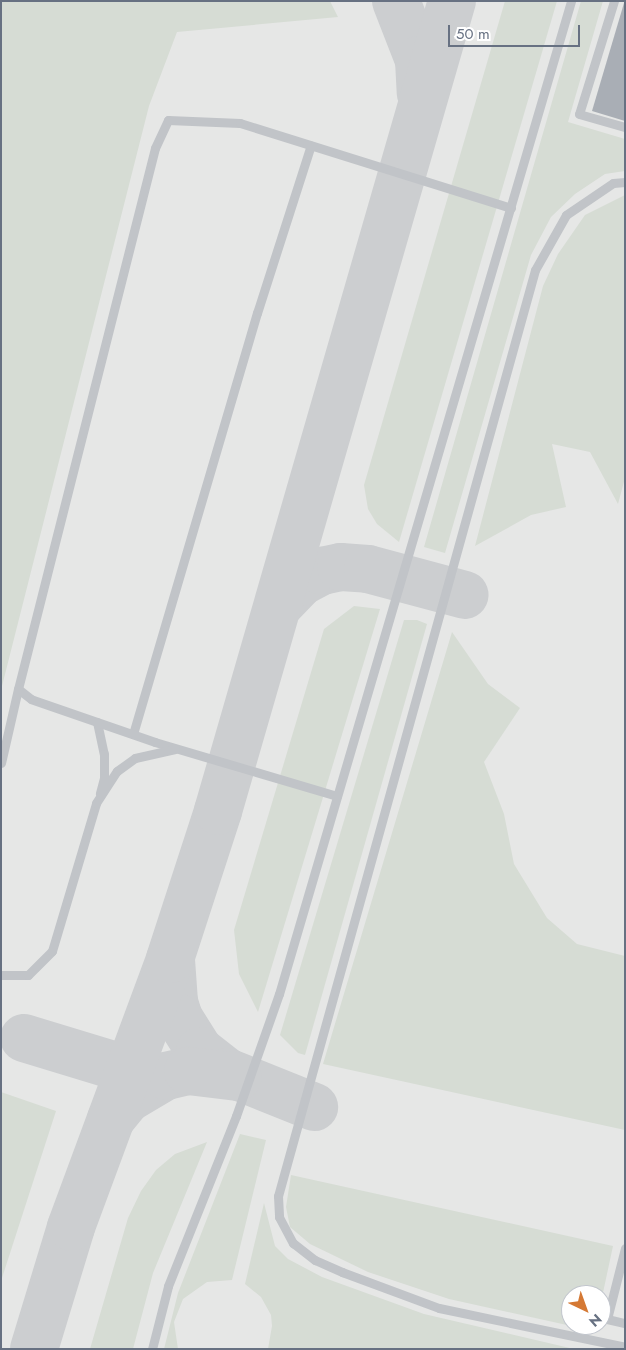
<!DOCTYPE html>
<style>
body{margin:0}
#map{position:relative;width:626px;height:1350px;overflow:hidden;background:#f5f6f3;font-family:Jost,sans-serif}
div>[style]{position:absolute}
.built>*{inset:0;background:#e6e7e6}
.green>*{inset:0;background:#d6dcd4}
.taxiway>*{height:48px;margin:-24px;padding:0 24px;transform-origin:24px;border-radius:24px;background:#ccced0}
.building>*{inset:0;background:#a9aeb5}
.lane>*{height:9px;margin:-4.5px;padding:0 4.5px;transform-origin:4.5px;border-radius:4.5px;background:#c1c4c8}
span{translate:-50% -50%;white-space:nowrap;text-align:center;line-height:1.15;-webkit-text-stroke:5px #fff;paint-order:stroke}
.frame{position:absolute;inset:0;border:2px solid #677182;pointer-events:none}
.north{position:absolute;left:561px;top:1285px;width:50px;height:50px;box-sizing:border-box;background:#fff;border:1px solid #c2c6cd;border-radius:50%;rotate:138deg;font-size:14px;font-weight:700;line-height:20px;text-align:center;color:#677182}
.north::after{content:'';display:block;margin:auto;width:18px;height:22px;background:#d57934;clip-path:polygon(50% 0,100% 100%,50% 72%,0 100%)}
.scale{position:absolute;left:448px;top:25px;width:132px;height:22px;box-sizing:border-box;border:2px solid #677182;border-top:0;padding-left:6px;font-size:15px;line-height:18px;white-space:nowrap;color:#677182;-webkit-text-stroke:4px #fff;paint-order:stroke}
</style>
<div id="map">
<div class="built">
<div style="clip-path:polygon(evenodd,1px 1px,625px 1px,625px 1349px,1px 1349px,1px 1px,571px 1295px,601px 1295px,601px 1325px,571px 1325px,571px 1295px)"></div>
</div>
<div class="green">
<div style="clip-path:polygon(1px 1px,330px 1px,338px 17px,177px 32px,149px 106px,1px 690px)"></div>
<div style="clip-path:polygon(505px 1px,557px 1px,399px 542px,377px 524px,368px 509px,364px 485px)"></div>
<div style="clip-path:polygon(581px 1px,603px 1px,568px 122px,625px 139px,625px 171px,605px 174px,575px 194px,551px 217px,531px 255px,445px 553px,424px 547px)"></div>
<div style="clip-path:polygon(625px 195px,625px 478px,618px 504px,590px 452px,552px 444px,566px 507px,531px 515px,475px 546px,543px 286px,558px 254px,585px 215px)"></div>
<div style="clip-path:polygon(354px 606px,380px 609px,258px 1012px,239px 974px,234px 930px,324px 629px)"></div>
<div style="clip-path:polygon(404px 620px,417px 620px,427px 624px,305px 1055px,298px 1053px,280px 1035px)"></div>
<div style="clip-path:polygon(452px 632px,488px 684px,520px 708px,484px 762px,504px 814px,514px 864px,547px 918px,577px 944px,625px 956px,625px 1130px,323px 1064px)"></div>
<div style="clip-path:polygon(1px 1092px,56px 1111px,1px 1281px)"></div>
<div style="clip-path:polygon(240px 1134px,266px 1140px,232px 1280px,207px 1282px,183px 1299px,174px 1322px,178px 1349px,164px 1349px,178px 1293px)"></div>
<div style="clip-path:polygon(207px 1142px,153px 1273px,133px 1349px,90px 1349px,128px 1218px,141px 1191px,156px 1170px,175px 1154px)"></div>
<div style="clip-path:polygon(291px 1175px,613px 1246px,601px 1302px,601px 1295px,571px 1295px,571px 1325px,596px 1325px,594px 1331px,449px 1299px,368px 1272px,310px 1244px,290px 1227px,286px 1207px)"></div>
<div style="clip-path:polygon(264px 1203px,275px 1246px,288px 1259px,322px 1277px,424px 1314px,574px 1349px,268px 1349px,272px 1326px,271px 1315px,261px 1297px,245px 1284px)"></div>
</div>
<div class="taxiway">
<div style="left:396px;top:1px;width:63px;rotate:68.7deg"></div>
<div style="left:419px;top:60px;width:33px;rotate:87deg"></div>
<div style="left:278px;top:606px;width:33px;rotate:-46deg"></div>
<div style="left:301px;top:582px;width:24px;rotate:-28deg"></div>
<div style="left:322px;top:571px;width:19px;rotate:-12deg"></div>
<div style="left:341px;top:567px;width:27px;rotate:4deg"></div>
<div style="left:368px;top:569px;width:100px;rotate:15deg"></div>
<div style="left:171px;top:960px;width:42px;rotate:85.9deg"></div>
<div style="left:174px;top:1002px;width:17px;rotate:73deg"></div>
<div style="left:179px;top:1018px;width:39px;rotate:58deg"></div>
<div style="left:200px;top:1051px;width:34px;rotate:38deg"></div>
<div style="left:227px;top:1072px;width:94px;rotate:21.9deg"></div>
<div style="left:24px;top:1038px;width:110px;rotate:16.9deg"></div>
<div style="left:111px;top:1119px;width:26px;rotate:-51deg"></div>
<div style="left:127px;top:1099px;width:45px;rotate:-30.5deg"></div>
<div style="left:166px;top:1076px;width:23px;rotate:-13deg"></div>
<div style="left:188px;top:1071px;width:50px;rotate:6.8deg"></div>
<div style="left:34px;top:1349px;width:127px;rotate:-73.1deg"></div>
<div style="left:71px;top:1227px;width:286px;rotate:-69.7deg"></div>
<div style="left:170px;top:959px;width:156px;rotate:-72deg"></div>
<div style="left:218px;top:811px;width:843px;rotate:-73.89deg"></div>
</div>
<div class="building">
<div style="clip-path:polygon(624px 3px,625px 3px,625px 121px,592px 111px)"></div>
</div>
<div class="lane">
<div style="left:614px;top:1px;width:118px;rotate:107.2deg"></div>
<div style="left:579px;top:114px;width:48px;rotate:15.8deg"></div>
<div style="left:625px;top:182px;width:12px;rotate:175deg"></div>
<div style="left:613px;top:183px;width:57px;rotate:145.8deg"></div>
<div style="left:566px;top:215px;width:63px;rotate:119.4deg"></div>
<div style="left:535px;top:270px;width:961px;rotate:105.51deg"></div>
<div style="left:278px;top:1196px;width:21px;rotate:87deg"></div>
<div style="left:279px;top:1217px;width:30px;rotate:62deg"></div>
<div style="left:293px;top:1243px;width:28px;rotate:38deg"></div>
<div style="left:315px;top:1260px;width:30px;rotate:24deg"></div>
<div style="left:342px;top:1272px;width:103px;rotate:20.4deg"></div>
<div style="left:439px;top:1308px;width:190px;rotate:11.8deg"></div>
<div style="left:97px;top:722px;width:33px;rotate:78deg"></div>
<div style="left:104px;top:754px;width:24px;rotate:90deg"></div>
<div style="left:104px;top:778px;width:16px;rotate:105deg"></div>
<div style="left:133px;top:734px;width:439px;rotate:-73.6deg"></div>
<div style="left:257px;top:313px;width:176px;rotate:-72.2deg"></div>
<div style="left:1px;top:763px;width:76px;rotate:-77.1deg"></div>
<div style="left:337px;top:796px;width:190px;rotate:-163.5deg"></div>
<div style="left:155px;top:742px;width:131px;rotate:-160.9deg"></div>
<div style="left:31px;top:699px;width:16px;rotate:-142deg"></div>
<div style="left:18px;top:689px;width:558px;rotate:-75.79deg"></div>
<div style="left:155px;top:148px;width:31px;rotate:-65deg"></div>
<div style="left:168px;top:120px;width:72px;rotate:2.4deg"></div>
<div style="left:240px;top:123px;width:284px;rotate:17.4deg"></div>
<div style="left:1px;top:975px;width:27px"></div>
<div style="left:28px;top:975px;width:34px;rotate:-45deg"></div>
<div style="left:52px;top:951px;width:154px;rotate:-73.4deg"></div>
<div style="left:96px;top:803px;width:38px;rotate:-57deg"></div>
<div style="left:117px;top:771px;width:22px;rotate:-36deg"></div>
<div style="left:135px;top:758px;width:41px;rotate:-12.7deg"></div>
<div style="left:625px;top:1248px;width:73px;rotate:104.2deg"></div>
<div style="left:607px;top:1319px;width:18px;rotate:13deg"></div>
<div style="left:152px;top:1349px;width:65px;rotate:-75.7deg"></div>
<div style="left:168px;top:1286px;width:183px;rotate:-68.2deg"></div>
<div style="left:236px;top:1116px;width:129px;rotate:-70.6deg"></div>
<div style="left:279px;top:994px;width:1035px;rotate:-73.61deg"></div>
</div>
<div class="frame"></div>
<div class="north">N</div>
<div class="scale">50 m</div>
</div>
